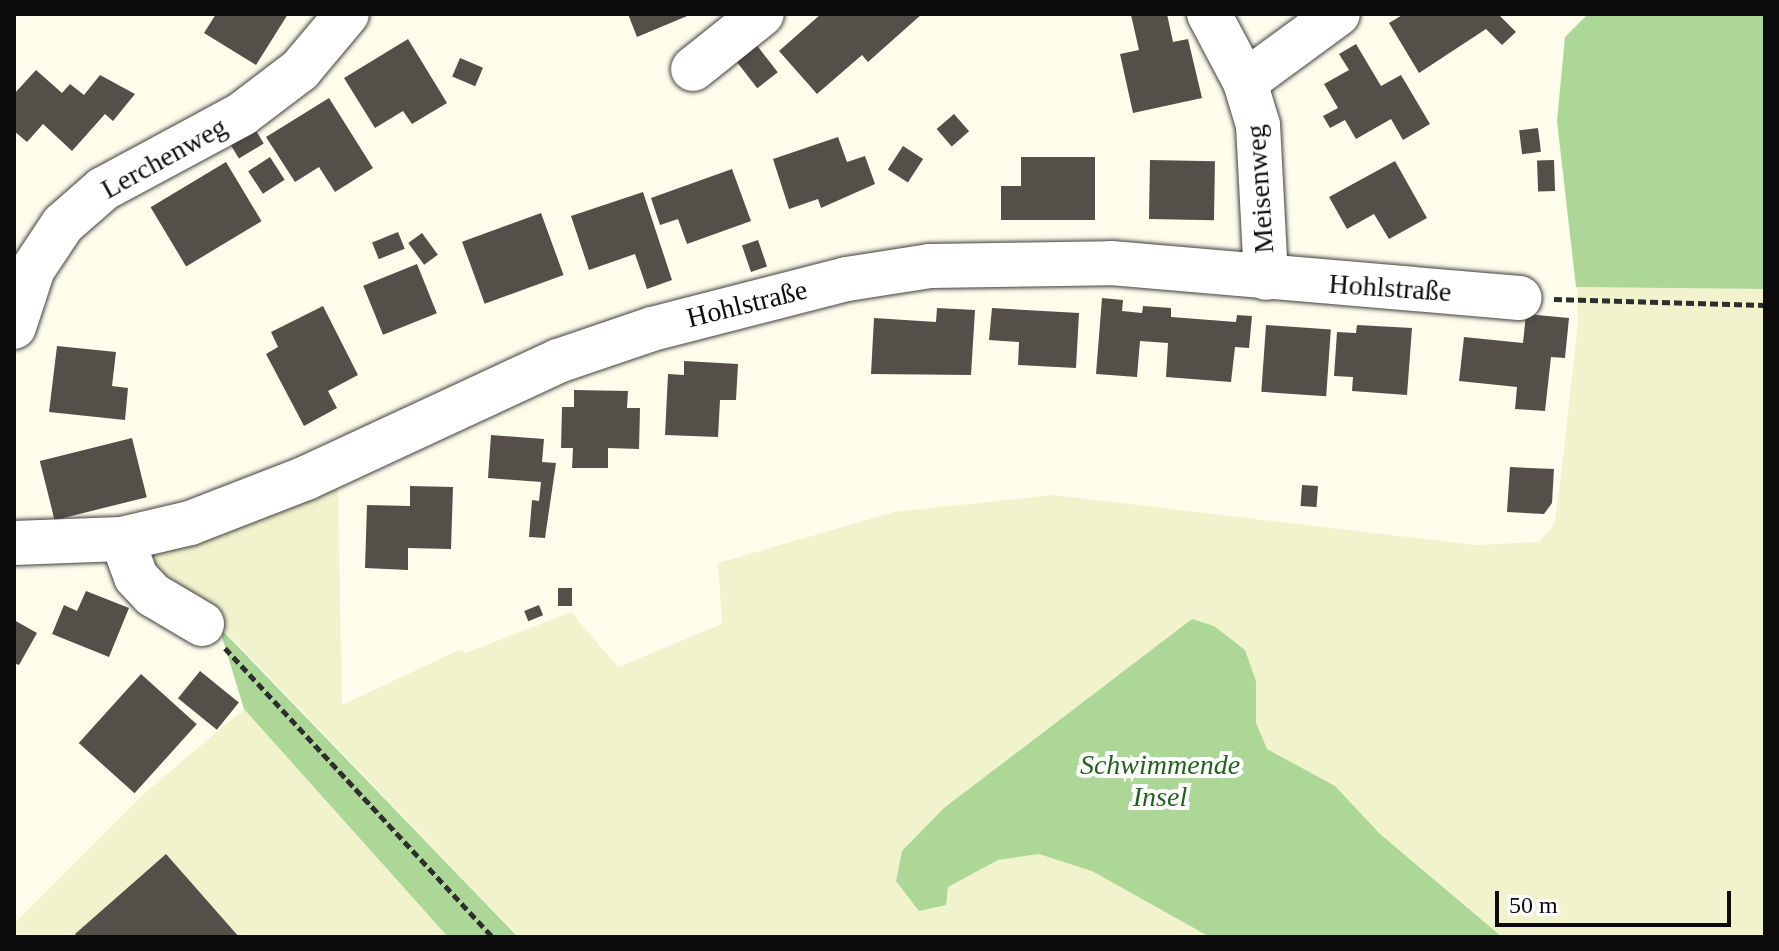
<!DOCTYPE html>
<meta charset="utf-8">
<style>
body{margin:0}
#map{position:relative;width:1779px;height:951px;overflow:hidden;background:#fefdec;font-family:Georgia,serif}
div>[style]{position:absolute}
.farmland>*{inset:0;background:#f1f3cd}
.forest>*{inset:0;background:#acd797}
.building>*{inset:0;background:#544f49;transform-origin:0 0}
.path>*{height:5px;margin-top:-2.5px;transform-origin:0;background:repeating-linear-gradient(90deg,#2e2e2e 0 8px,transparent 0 12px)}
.roads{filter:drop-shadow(0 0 2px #3f3f3f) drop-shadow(0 0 2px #3f3f3f)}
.minor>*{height:44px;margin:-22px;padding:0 22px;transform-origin:22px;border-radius:22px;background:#fff}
span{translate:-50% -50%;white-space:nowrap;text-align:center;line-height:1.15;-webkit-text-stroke:8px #fff;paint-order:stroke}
.street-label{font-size:28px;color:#0c0c0c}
.park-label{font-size:28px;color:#24611f;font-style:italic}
.frame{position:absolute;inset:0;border:16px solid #0c0c0c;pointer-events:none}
.scale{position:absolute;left:1495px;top:891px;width:236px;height:36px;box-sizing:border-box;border:4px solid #0c0c0c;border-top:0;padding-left:10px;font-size:24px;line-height:28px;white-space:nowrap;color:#0c0c0c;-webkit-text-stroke:6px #fff;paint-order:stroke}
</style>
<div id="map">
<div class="farmland">
<div style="clip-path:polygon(1577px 287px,1765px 289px,1765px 937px,519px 937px,219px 625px,142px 554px,338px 483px,342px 705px,459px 650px,466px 653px,571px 612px,618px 667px,722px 624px,718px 563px,894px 512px,1053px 495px,1476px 545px,1539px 542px,1554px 524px,1559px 494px,1578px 322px)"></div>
<div style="clip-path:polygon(244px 709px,448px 937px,14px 937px,14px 924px,147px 791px)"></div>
</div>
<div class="forest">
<div style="clip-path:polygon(1588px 14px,1765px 14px,1765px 289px,1576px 287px,1557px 121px,1565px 37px)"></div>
<div style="clip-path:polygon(1192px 619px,1214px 626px,1245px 650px,1256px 681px,1256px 723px,1267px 749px,1335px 786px,1380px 834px,1502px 937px,1210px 937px,1092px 871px,1039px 854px,998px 860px,948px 887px,946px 905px,919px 911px,896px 881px,902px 851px,944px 808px)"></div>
<div style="clip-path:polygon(219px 627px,518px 937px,448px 937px,244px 709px)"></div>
</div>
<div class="building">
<div style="clip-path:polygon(216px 14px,288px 14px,256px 65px,204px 33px)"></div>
<div style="clip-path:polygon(628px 14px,692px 14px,637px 37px)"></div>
<div style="clip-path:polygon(821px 14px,873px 16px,922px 14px,868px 62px,862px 55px,817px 94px,779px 51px)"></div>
<div style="clip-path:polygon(1167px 14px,1173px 42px,1188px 39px,1202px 98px,1133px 113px,1120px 54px,1139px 50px,1131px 15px)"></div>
<div style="clip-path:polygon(1404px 14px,1498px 14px,1516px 32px,1502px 45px,1486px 29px,1419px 73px,1389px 23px)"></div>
<div style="clip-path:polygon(408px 39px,447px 103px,412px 124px,403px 111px,375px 128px,344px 78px)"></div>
<div style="left:755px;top:43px;width:37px;height:26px;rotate:52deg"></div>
<div style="clip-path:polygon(1356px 44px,1381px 86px,1401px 75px,1430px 124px,1403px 140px,1391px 119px,1356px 139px,1345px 120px,1330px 128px,1323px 116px,1338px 108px,1324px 84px,1349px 70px,1339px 54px)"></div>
<div style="left:460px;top:58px;width:25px;height:20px;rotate:23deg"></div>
<div style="clip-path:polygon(36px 70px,62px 93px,70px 84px,84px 95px,100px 75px,135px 94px,113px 121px,105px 114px,72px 151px,43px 124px,27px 142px,14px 131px,14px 94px)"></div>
<div style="clip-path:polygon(329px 98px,373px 168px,335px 192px,319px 167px,295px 182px,266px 137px)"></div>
<div style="left:954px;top:114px;width:23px;height:23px;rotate:49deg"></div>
<div style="left:1538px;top:128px;width:24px;height:19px;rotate:83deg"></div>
<div style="left:255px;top:129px;width:17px;height:29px;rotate:59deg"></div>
<div style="clip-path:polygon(838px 137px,847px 162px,865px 156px,875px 184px,821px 208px,818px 199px,789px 209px,773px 159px)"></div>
<div style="left:903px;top:146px;width:24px;height:28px;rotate:33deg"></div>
<div style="left:270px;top:157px;width:27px;height:26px;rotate:57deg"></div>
<div style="clip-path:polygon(1021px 157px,1095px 157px,1095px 220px,1001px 220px,1001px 186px,1021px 186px)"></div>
<div style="left:1150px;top:160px;width:65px;height:59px;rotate:1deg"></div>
<div style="left:1554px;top:160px;width:31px;height:17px;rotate:88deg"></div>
<div style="clip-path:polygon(1395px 161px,1427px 218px,1389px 239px,1374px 214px,1347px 229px,1329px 197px)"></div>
<div style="left:226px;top:162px;width:69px;height:88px;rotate:59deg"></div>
<div style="clip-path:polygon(732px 169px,751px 221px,687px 244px,678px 219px,660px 225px,651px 198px)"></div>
<div style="clip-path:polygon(643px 192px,672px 280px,647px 289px,635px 254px,589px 270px,571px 216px)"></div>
<div style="left:541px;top:213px;width:66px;height:84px;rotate:70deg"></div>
<div style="left:398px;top:232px;width:18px;height:28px;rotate:68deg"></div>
<div style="left:422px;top:233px;width:27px;height:17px;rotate:54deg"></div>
<div style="left:758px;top:240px;width:28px;height:17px;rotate:71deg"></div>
<div style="left:417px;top:264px;width:53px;height:58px;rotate:68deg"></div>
<div style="clip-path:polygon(1102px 298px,1123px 300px,1122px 311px,1142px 313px,1143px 306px,1171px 308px,1171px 317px,1236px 322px,1237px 315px,1252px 316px,1249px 348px,1235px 347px,1231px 382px,1166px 377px,1168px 343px,1140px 341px,1137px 377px,1096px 374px)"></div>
<div style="clip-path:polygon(323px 306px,358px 375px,328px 391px,337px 408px,304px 426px,266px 354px,278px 347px,271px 332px)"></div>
<div style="clip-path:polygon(937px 308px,975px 310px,971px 375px,871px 374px,874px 318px,936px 322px)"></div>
<div style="clip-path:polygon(992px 308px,1079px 313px,1076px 368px,1018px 365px,1019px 342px,989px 340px)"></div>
<div style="clip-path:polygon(1526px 314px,1569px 318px,1565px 358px,1551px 357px,1545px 411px,1515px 409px,1517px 387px,1459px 381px,1464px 337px,1523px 343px)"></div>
<div style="left:1266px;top:325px;width:65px;height:67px;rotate:4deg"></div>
<div style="clip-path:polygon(1357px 325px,1412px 328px,1407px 395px,1352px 391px,1353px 377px,1334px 376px,1337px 332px,1356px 333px)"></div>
<div style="clip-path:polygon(57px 346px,116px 352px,112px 386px,128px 388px,125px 420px,49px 412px)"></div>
<div style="clip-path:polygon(684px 361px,738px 364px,736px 400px,720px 400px,718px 437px,665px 435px,668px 374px,684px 375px)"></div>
<div style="clip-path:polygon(574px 390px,628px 391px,627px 408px,640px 408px,639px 449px,608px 448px,608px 468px,572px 468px,573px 448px,561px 448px,562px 407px,574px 407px)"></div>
<div style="clip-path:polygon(491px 435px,544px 439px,542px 462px,556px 463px,545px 538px,529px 537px,532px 500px,539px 501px,541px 482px,488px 478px)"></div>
<div style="left:132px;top:438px;width:61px;height:95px;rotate:76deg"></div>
<div style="clip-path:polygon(1510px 467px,1554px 469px,1552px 503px,1544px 514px,1507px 512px)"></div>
<div style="left:1302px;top:485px;width:16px;height:21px;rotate:4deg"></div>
<div style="clip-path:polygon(410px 486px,453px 487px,451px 549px,408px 548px,408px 570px,365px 568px,367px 505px,410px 506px)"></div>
<div style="left:558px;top:588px;width:14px;height:18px"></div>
<div style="clip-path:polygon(86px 591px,129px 608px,109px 657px,52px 634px,64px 605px,77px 611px)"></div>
<div style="left:539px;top:605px;width:11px;height:16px;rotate:68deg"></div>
<div style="clip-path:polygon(14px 620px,37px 633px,19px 665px,14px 663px)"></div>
<div style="left:200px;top:671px;width:50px;height:35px;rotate:39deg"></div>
<div style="left:141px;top:674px;width:75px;height:93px;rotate:42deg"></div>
<div style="clip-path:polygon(166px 854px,239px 937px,77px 937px,75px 934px)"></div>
</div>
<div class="path">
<div style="left:1554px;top:299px;width:211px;rotate:1.6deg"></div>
<div style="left:225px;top:648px;width:394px;rotate:47.2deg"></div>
</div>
<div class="roads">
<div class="minor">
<div style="left:1209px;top:14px;width:77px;rotate:62.1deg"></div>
<div style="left:1245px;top:82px;width:45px;rotate:73.2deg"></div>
<div style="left:1258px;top:125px;width:153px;rotate:87deg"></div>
<div style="left:693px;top:69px;width:88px;rotate:-38.6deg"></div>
<div style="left:1245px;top:82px;width:115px;rotate:-36.2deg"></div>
<div style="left:14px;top:327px;width:61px;rotate:-71.9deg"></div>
<div style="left:33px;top:269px;width:54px;rotate:-56.3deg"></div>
<div style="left:63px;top:224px;width:53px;rotate:-41.2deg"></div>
<div style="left:103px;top:189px;width:158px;rotate:-28.3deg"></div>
<div style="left:242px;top:114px;width:73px;rotate:-37.2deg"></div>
<div style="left:300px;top:70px;width:73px;rotate:-50deg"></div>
<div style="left:122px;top:539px;width:40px;rotate:69.8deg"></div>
<div style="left:136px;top:577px;width:25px;rotate:47deg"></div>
<div style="left:153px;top:595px;width:57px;rotate:30.6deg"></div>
<div style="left:14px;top:543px;width:108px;rotate:-2.1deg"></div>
<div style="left:122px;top:539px;width:70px;rotate:-13.2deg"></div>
<div style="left:190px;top:523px;width:124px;rotate:-21.2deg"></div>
<div style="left:306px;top:478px;width:278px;rotate:-24.9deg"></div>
<div style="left:558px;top:361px;width:99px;rotate:-18.8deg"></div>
<div style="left:652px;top:329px;width:201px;rotate:-14.4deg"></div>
<div style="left:847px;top:279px;width:84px;rotate:-8.9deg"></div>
<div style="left:930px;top:266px;width:181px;rotate:-0.9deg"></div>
<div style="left:1111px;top:263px;width:410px;rotate:4.9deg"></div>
</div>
</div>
<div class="street-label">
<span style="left:164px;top:158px;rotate:-29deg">Lerchenweg</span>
<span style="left:1260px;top:189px;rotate:-94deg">Meisenweg</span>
<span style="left:1390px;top:288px;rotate:4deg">Hohlstraße</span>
<span style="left:747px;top:304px;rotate:-14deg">Hohlstraße</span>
</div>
<div class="park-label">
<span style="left:1160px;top:781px">Schwimmende<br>Insel</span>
</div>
<div class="frame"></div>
<div class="scale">50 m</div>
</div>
